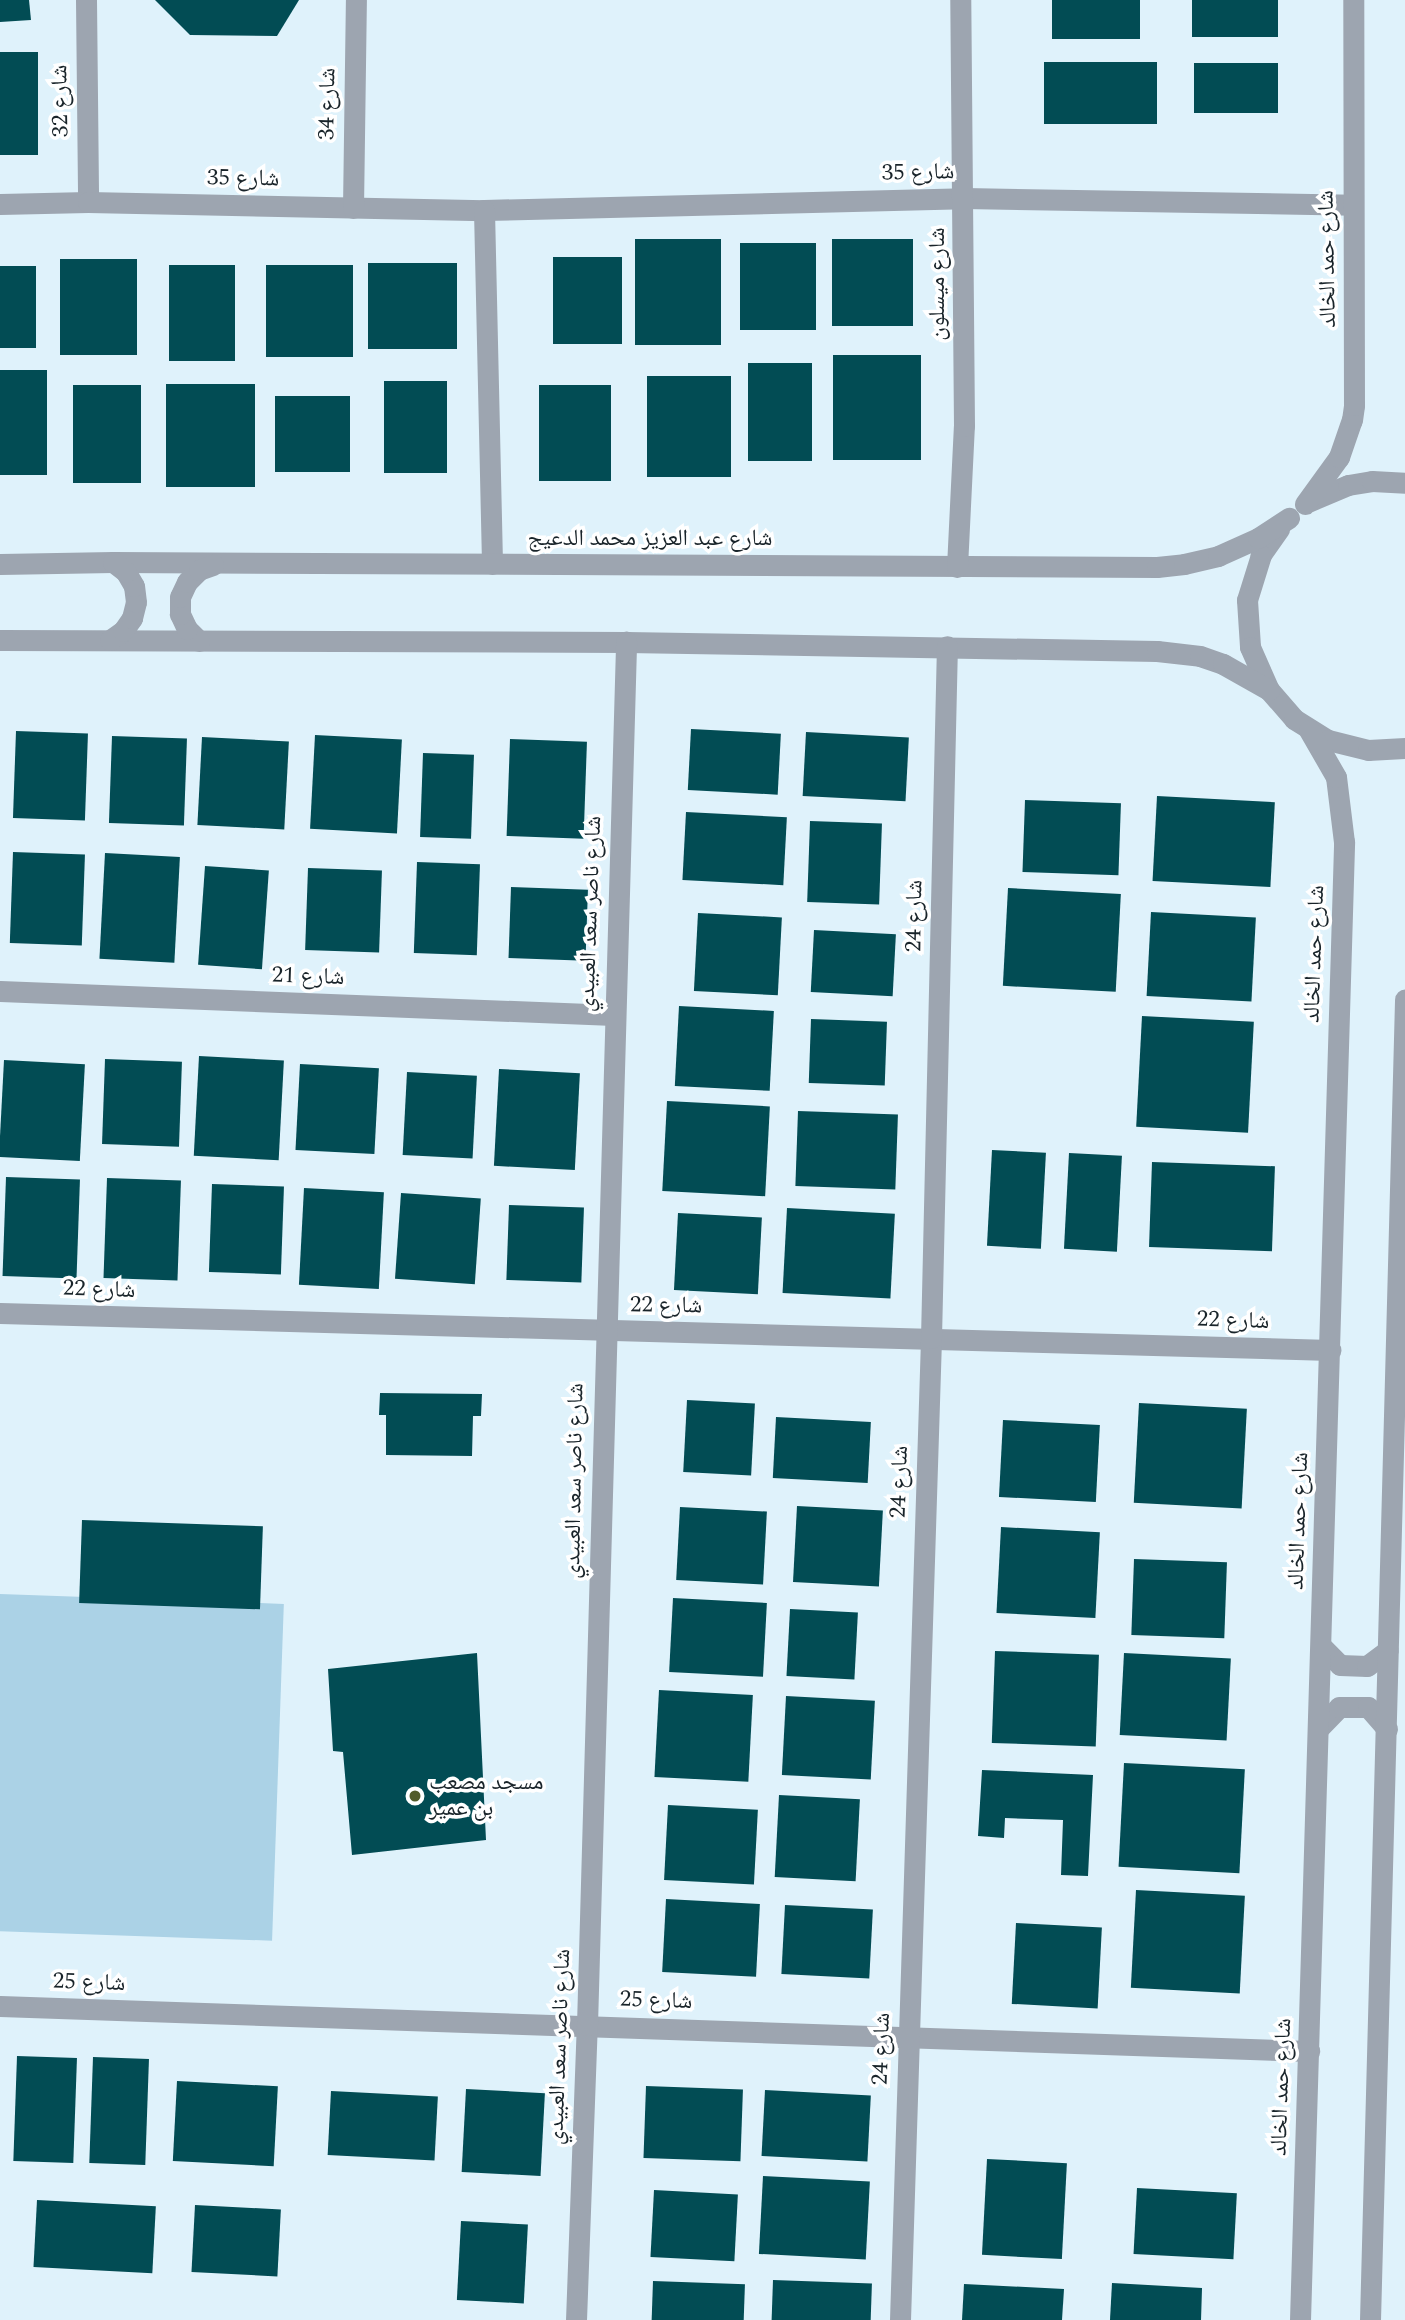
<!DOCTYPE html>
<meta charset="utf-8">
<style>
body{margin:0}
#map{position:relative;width:1405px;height:2320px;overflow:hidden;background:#dff2fb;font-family:Spectral,"Noto Naskh Arabic",serif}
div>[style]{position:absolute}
.green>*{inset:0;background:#abd2e6;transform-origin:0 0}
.building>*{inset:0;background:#024c54;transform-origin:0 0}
.minor>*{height:21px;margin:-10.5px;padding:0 10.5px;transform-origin:10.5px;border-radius:10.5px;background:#9da5b0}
.dots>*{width:19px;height:19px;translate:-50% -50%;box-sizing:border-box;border:4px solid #fff;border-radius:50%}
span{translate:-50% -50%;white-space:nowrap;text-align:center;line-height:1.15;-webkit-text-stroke:7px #fff;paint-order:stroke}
.street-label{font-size:23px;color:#19242a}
.poi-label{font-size:23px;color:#19242a}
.left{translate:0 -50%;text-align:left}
</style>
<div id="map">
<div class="green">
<div style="left:0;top:1594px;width:284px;height:337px;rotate:2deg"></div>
</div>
<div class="building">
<div style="clip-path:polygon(0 0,29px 0,31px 20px,0 22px)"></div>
<div style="clip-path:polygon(155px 0,299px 0,277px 36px,190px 35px)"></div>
<div style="left:1052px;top:0;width:88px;height:39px"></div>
<div style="left:1192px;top:0;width:86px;height:37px"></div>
<div style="left:0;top:52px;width:38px;height:103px"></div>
<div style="left:1044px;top:62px;width:113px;height:62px"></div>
<div style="left:1194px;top:63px;width:84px;height:50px"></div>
<div style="left:721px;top:239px;width:106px;height:86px;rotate:90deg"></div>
<div style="left:832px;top:239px;width:81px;height:87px"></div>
<div style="left:816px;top:243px;width:87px;height:76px;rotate:90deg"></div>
<div style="left:553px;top:257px;width:69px;height:87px"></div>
<div style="left:60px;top:259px;width:77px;height:96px"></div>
<div style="left:368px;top:263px;width:89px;height:86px"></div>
<div style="left:169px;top:265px;width:66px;height:96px"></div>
<div style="left:266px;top:265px;width:87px;height:92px"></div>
<div style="left:0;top:266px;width:36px;height:82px"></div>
<div style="left:833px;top:355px;width:88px;height:105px"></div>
<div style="left:748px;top:363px;width:64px;height:98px"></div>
<div style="left:0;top:370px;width:47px;height:105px"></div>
<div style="left:731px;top:376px;width:101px;height:84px;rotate:90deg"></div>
<div style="left:384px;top:381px;width:63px;height:92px"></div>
<div style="left:166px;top:384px;width:89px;height:103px"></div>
<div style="left:73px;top:385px;width:68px;height:98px"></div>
<div style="left:539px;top:385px;width:72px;height:96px"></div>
<div style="left:350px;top:396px;width:76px;height:75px;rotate:90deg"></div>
<div style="left:691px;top:729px;width:90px;height:61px;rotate:3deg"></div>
<div style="left:16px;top:731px;width:72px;height:87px;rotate:2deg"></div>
<div style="left:806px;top:732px;width:103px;height:64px;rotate:3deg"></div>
<div style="left:315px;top:735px;width:87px;height:94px;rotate:3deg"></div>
<div style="left:112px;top:736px;width:75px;height:87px;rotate:2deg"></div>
<div style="left:202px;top:737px;width:87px;height:88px;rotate:3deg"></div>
<div style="left:510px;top:739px;width:77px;height:97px;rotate:2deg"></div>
<div style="left:423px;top:753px;width:51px;height:84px;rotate:2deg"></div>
<div style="left:1157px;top:796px;width:118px;height:85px;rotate:3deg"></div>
<div style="left:1025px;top:800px;width:96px;height:72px;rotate:2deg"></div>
<div style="left:686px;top:812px;width:101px;height:68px;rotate:3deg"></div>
<div style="left:810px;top:821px;width:72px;height:81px;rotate:2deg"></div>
<div style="left:13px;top:852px;width:72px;height:91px;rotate:2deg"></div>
<div style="left:105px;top:853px;width:75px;height:106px;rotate:3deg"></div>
<div style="left:417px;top:862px;width:63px;height:91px;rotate:2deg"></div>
<div style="left:205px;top:866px;width:64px;height:99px;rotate:4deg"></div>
<div style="left:308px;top:868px;width:74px;height:82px;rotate:2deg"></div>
<div style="left:511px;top:887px;width:77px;height:71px;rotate:2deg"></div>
<div style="left:1008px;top:888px;width:113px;height:98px;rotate:3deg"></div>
<div style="left:1151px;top:912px;width:105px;height:84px;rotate:3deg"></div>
<div style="left:698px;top:913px;width:84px;height:78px;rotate:3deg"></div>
<div style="left:814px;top:930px;width:82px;height:62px;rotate:3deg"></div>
<div style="left:679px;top:1006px;width:95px;height:80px;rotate:3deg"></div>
<div style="left:1142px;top:1016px;width:112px;height:111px;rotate:3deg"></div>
<div style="left:811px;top:1019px;width:76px;height:64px;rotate:2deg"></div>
<div style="left:199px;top:1056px;width:85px;height:100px;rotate:3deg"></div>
<div style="left:105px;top:1059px;width:77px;height:85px;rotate:2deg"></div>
<div style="left:4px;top:1060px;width:81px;height:97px;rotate:3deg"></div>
<div style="left:300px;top:1064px;width:79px;height:86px;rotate:3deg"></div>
<div style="left:499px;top:1069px;width:81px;height:97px;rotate:3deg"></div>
<div style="left:407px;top:1072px;width:70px;height:83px;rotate:3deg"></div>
<div style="left:667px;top:1101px;width:103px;height:90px;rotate:3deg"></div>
<div style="left:798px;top:1111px;width:100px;height:75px;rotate:2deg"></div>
<div style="left:992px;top:1150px;width:54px;height:96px;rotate:3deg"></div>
<div style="left:1069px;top:1153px;width:53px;height:96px;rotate:3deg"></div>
<div style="left:1152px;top:1162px;width:123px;height:85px;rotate:2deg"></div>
<div style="left:6px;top:1177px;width:74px;height:99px;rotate:2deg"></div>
<div style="left:107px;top:1178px;width:74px;height:100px;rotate:2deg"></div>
<div style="left:212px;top:1184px;width:72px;height:88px;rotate:2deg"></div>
<div style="left:304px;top:1188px;width:80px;height:97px;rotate:3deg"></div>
<div style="left:401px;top:1193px;width:80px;height:86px;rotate:4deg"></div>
<div style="left:509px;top:1205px;width:75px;height:75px;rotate:2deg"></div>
<div style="left:787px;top:1208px;width:108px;height:85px;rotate:3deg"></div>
<div style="left:678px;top:1213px;width:84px;height:77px;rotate:3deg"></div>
<div style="clip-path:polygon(380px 1393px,482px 1394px,481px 1416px,473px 1416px,472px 1456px,386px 1455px,386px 1415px,379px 1415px)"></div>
<div style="left:687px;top:1400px;width:68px;height:72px;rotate:3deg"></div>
<div style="left:1139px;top:1403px;width:108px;height:100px;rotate:3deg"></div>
<div style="left:776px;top:1417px;width:95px;height:61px;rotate:3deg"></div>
<div style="left:1003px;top:1420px;width:97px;height:77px;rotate:3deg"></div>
<div style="left:797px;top:1506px;width:86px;height:76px;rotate:3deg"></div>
<div style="left:680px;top:1507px;width:87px;height:73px;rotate:3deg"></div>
<div style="left:82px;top:1520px;width:181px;height:83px;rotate:2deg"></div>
<div style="left:1001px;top:1527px;width:99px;height:86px;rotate:3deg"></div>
<div style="left:1134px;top:1559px;width:93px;height:76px;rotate:2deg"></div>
<div style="left:673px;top:1598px;width:94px;height:74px;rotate:3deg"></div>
<div style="left:790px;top:1609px;width:68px;height:67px;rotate:3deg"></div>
<div style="left:995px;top:1651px;width:104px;height:92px;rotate:2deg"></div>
<div style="clip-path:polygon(477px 1653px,486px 1840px,352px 1855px,343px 1752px,333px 1751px,328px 1669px)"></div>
<div style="left:1124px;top:1653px;width:107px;height:82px;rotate:3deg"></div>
<div style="left:659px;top:1690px;width:94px;height:87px;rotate:3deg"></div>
<div style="left:786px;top:1696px;width:89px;height:79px;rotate:3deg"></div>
<div style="left:1124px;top:1763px;width:121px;height:104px;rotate:3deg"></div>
<div style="clip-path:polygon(982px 1770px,1093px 1775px,1088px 1876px,1061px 1875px,1063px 1820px,1005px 1818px,1004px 1838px,978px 1836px)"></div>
<div style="left:779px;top:1795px;width:81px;height:82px;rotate:3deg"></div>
<div style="left:668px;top:1805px;width:90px;height:75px;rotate:3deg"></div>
<div style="left:1136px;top:1890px;width:109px;height:98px;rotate:3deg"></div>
<div style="left:666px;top:1899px;width:94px;height:73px;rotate:3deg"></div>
<div style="left:785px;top:1905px;width:88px;height:69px;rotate:3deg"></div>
<div style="left:1016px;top:1923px;width:86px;height:81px;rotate:3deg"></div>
<div style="left:17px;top:2056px;width:60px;height:105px;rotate:2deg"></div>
<div style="left:93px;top:2057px;width:56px;height:106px;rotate:2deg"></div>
<div style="left:177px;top:2081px;width:101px;height:80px;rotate:3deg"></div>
<div style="left:646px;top:2086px;width:97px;height:72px;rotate:2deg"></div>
<div style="left:466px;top:2089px;width:79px;height:83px;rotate:3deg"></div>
<div style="left:765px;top:2090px;width:106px;height:66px;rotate:3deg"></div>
<div style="left:331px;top:2091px;width:107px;height:64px;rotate:3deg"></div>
<div style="left:987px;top:2159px;width:80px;height:96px;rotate:3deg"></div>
<div style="left:763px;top:2176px;width:107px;height:78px;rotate:3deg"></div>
<div style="left:1137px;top:2188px;width:100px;height:66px;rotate:3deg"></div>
<div style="left:654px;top:2190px;width:84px;height:67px;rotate:3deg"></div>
<div style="left:37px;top:2200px;width:119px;height:67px;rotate:3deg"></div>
<div style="left:195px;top:2205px;width:86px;height:67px;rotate:3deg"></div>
<div style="left:461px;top:2221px;width:67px;height:79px;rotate:3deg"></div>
<div style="left:773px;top:2280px;width:99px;height:40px;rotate:2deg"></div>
<div style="left:653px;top:2281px;width:92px;height:39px;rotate:2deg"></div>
<div style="clip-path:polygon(1112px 2283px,1202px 2288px,1201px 2320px,1110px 2320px)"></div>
<div style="clip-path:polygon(964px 2284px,1064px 2289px,1062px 2320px,962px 2320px)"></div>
</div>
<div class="minor">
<div style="left:86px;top:0;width:202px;rotate:89.4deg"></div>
<div style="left:0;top:204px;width:88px;rotate:-1.3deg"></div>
<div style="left:88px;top:202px;width:396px;rotate:1.2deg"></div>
<div style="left:484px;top:210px;width:480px;rotate:-1.4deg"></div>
<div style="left:964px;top:198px;width:389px;rotate:1deg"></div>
<div style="left:353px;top:208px;width:208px;rotate:-89.2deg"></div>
<div style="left:484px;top:210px;width:354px;rotate:88.7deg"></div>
<div style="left:1310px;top:501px;width:41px;rotate:-22.8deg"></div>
<div style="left:1348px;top:485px;width:24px;rotate:-9deg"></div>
<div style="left:1372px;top:481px;width:33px;rotate:3deg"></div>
<div style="left:1305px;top:504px;width:58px;rotate:-54.1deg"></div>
<div style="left:1339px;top:457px;width:39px;rotate:-71deg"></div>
<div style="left:1352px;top:420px;width:15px;rotate:-82deg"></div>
<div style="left:1354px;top:405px;width:405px;rotate:-90.1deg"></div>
<div style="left:1279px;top:529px;width:32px;rotate:125deg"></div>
<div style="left:1261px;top:555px;width:47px;rotate:107.3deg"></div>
<div style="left:1247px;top:600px;width:47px;rotate:86.3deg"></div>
<div style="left:1250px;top:647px;width:47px;rotate:66.2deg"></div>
<div style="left:1269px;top:690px;width:38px;rotate:49deg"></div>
<div style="left:1294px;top:719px;width:40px;rotate:32deg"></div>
<div style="left:1328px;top:740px;width:41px;rotate:14deg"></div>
<div style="left:1368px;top:750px;width:37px;rotate:-3deg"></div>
<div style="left:0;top:564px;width:113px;rotate:-1deg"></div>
<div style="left:113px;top:562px;width:1044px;rotate:0.27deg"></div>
<div style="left:1157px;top:567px;width:27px;rotate:-6deg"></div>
<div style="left:1184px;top:564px;width:35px;rotate:-13deg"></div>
<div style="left:1218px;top:556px;width:44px;rotate:-24.2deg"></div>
<div style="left:1258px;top:538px;width:37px;rotate:-33deg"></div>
<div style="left:957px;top:567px;width:141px;rotate:-87.2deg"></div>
<div style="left:964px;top:426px;width:426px;rotate:-90.5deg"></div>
<div style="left:0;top:640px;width:626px;rotate:0.18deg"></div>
<div style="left:626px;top:642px;width:531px;rotate:0.97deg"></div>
<div style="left:1157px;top:651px;width:43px;rotate:6.6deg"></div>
<div style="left:1200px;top:656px;width:24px;rotate:19deg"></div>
<div style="left:1223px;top:664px;width:53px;rotate:29.5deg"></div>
<div style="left:110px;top:640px;width:16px;rotate:-35deg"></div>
<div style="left:123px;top:631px;width:16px;rotate:-55deg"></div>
<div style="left:132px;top:618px;width:16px;rotate:-76deg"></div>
<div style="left:136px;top:602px;width:16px;rotate:-97deg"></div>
<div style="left:134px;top:586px;width:16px;rotate:-120deg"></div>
<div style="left:126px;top:572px;width:16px;rotate:-142deg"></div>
<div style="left:199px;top:641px;width:17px;rotate:-135deg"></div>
<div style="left:187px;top:629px;width:17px;rotate:-115deg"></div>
<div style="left:180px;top:614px;width:17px;rotate:-90deg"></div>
<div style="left:180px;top:597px;width:17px;rotate:-65deg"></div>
<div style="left:187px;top:582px;width:17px;rotate:-45deg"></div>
<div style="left:199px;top:570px;width:15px;rotate:-20deg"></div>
<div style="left:0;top:991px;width:614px;rotate:2.24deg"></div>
<div style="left:0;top:1313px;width:1331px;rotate:1.59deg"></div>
<div style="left:1321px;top:1646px;width:27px;rotate:45deg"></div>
<div style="left:1340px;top:1665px;width:27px;rotate:2deg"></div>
<div style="left:1367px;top:1666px;width:26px;rotate:-37deg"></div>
<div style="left:1319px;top:1728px;width:29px;rotate:-46deg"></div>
<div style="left:1339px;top:1707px;width:29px"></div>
<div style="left:1368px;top:1707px;width:29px;rotate:49deg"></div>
<div style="left:0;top:2006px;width:1310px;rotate:1.97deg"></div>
<div style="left:576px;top:2320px;width:295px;rotate:-87.9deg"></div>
<div style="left:587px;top:2025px;width:1384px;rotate:-88.38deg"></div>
<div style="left:900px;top:2320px;width:982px;rotate:-88.19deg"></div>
<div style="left:931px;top:1338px;width:692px;rotate:-88.68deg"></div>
<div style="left:1300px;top:2320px;width:1479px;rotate:-88.29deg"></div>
<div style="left:1344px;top:842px;width:65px;rotate:-97deg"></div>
<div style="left:1336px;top:777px;width:54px;rotate:-119.9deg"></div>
<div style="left:1370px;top:2320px;width:1321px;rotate:-88.48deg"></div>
</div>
<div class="dots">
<div style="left:415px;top:1796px;background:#525b2a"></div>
</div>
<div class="street-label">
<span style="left:61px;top:101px;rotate:-91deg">شارع 32</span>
<span style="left:328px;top:104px;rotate:-89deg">شارع 34</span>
<span style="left:918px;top:173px;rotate:-1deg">شارع 35</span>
<span style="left:243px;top:179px;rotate:1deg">شارع 35</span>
<span style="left:1328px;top:259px;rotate:-91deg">شارع حمد الخالد</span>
<span style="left:938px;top:284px;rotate:-90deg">شارع ميسلون</span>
<span style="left:650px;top:539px">شارع عبد العزيز محمد الدعيج</span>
<span style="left:591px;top:914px;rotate:-88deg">شارع ناصر سعد العبيدي</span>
<span style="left:915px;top:916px;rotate:-89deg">شارع 24</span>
<span style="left:1315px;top:954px;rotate:-88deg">شارع حمد الخالد</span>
<span style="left:308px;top:977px;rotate:2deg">شارع 21</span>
<span style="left:99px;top:1290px;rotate:2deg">شارع 22</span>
<span style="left:666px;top:1306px;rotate:1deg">شارع 22</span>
<span style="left:1233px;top:1321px;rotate:2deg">شارع 22</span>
<span style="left:575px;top:1481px;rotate:-89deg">شارع ناصر سعد العبيدي</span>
<span style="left:900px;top:1482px;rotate:-88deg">شارع 24</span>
<span style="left:1299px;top:1521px;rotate:-88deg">شارع حمد الخالد</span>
<span style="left:89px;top:1983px;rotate:2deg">شارع 25</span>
<span style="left:656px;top:2001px;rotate:2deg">شارع 25</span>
<span style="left:560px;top:2047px;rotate:-88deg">شارع ناصر سعد العبيدي</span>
<span style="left:882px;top:2049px;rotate:-88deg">شارع 24</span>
<span style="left:1282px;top:2087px;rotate:-88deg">شارع حمد الخالد</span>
</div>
<div class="poi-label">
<span class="left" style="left:429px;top:1796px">مسجد مصعب<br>بن عمير</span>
</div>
</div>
